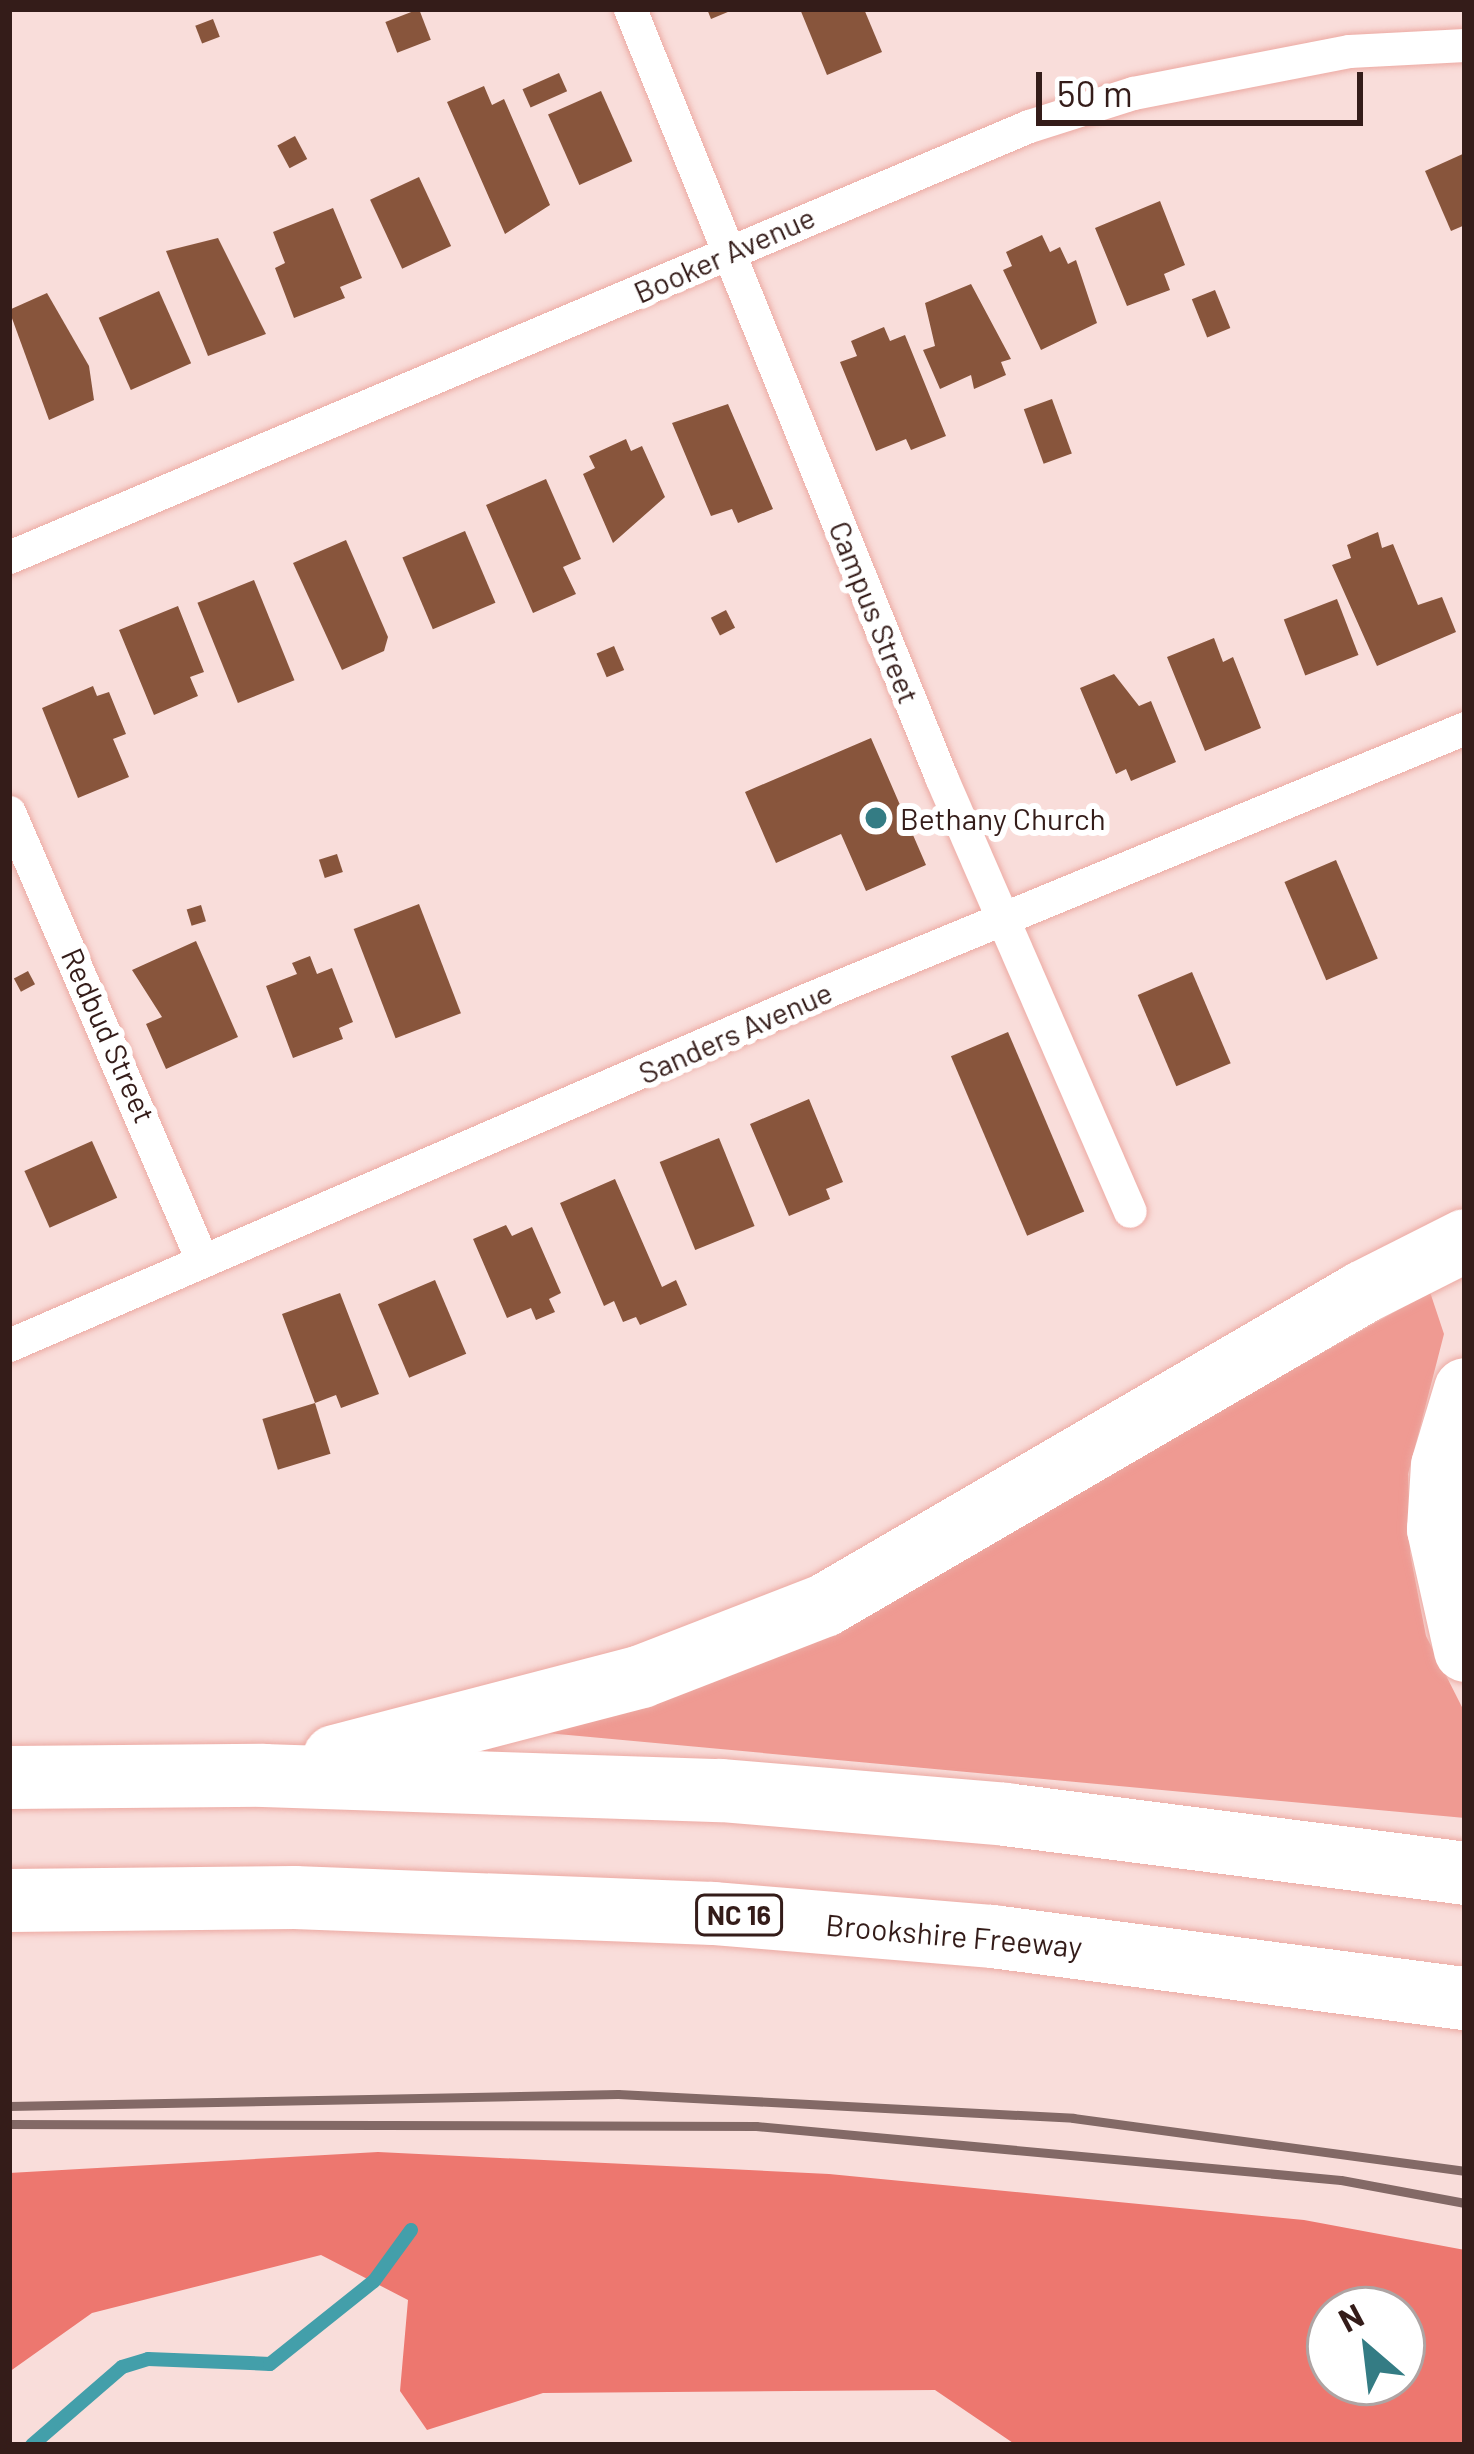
<!DOCTYPE html>
<style>
body{margin:0}
#map{position:relative;width:1474px;height:2454px;overflow:hidden;background:#f9ddda;font-family:Barlow,sans-serif}
div>[style]{position:absolute}
.green>*{inset:0;background:#ef9a92}
.forest>*{inset:0;background:#ed776f}
.stream>*{height:14px;margin:-7px;padding:0 7px;transform-origin:7px;border-radius:7px;background:#439faa}
.building>*{inset:0;background:#88553c;transform-origin:0 0}
.roads{filter:drop-shadow(0 0 3px #ecaaa3) drop-shadow(0 0 3px #ecaaa3)}
.minor>*{height:33px;margin:-16.5px;padding:0 16.5px;transform-origin:16.5px;border-radius:16.5px;background:#fff}
.motorway>*{height:63px;margin:-31.5px;padding:0 31.5px;transform-origin:31.5px;border-radius:31.5px;background:#fff}
.rail>*{height:9px;margin:-4.5px;padding:0 4.5px;transform-origin:4.5px;border-radius:4.5px;background:#836966}
.dots>*{width:33px;height:33px;translate:-50% -50%;box-sizing:border-box;border:6px solid #fff;border-radius:50%}
span{translate:-50% -50%;white-space:nowrap;text-align:center;line-height:1.15;-webkit-text-stroke:12px #fff;paint-order:stroke}
.shield-label span{padding:3px 9px;background:#fff;border:3px solid;border-radius:9px;-webkit-text-stroke-width:0}
.shield-label{font-size:27px;color:#341c19;font-weight:700}
.street-label{font-size:30px;color:#341c19}
.poi-label{font-size:30px;color:#341c19}
.left{translate:0 -50%;text-align:left}
.frame{position:absolute;inset:0;border:12px solid #341c19;pointer-events:none}
.north{position:absolute;left:1306px;top:2286px;width:120px;height:120px;box-sizing:border-box;background:#fff;border:3px solid #aea4a3;border-radius:50%;rotate:332deg;font-size:33px;font-weight:700;line-height:48px;text-align:center;color:#341c19}
.north::after{content:'';display:block;margin:auto;width:42px;height:54px;background:#347c84;clip-path:polygon(50% 0,100% 100%,50% 72%,0 100%)}
.scale{position:absolute;left:1036px;top:72px;width:327px;height:54px;box-sizing:border-box;border:6px solid #341c19;border-top:0;padding-left:15px;font-size:36px;line-height:42px;white-space:nowrap;color:#341c19;-webkit-text-stroke:9px #fff;paint-order:stroke}
</style>
<div id="map">
<div class="green">
<div style="clip-path:polygon(1430px 1292px,1444px 1334px,1408px 1474px,1410px 1553px,1426px 1636px,1465px 1713px,1465px 1818px,525px 1731px,1172px 1438px)"></div>
</div>
<div class="forest">
<div style="clip-path:polygon(evenodd,378px 2152px,829px 2174px,1304px 2220px,1465px 2250px,1465px 2445px,1016px 2445px,935px 2390px,543px 2393px,427px 2430px,400px 2391px,408px 2300px,321px 2255px,92px 2313px,9px 2372px,9px 2173px,378px 2152px,1330px 2310px,1402px 2310px,1402px 2382px,1330px 2382px,1330px 2310px)"></div>
</div>
<div class="stream">
<div style="left:32px;top:2445px;width:119px;rotate:-40.9deg"></div>
<div style="left:122px;top:2367px;width:27px;rotate:-17deg"></div>
<div style="left:148px;top:2359px;width:122px;rotate:2.3deg"></div>
<div style="left:270px;top:2364px;width:133px;rotate:-38.6deg"></div>
<div style="left:374px;top:2281px;width:63px;rotate:-54deg"></div>
</div>
<div class="building">
<div style="left:419px;top:9px;width:33px;height:36px;rotate:69deg"></div>
<div style="clip-path:polygon(707px 9px,735px 9px,711px 19px)"></div>
<div style="clip-path:polygon(800px 9px,864px 9px,882px 52px,827px 75px)"></div>
<div style="left:213px;top:19px;width:19px;height:19px;rotate:69deg"></div>
<div style="left:559px;top:73px;width:20px;height:40px;rotate:66deg"></div>
<div style="clip-path:polygon(484px 86px,492px 105px,504px 99px,550px 205px,505px 234px,447px 102px)"></div>
<div style="left:601px;top:91px;width:77px;height:58px;rotate:66deg"></div>
<div style="left:295px;top:136px;width:26px;height:20px;rotate:62deg"></div>
<div style="clip-path:polygon(1465px 153px,1465px 225px,1451px 231px,1425px 171px)"></div>
<div style="left:419px;top:177px;width:76px;height:54px;rotate:65deg"></div>
<div style="clip-path:polygon(1160px 201px,1185px 265px,1164px 274px,1170px 290px,1127px 306px,1095px 228px)"></div>
<div style="clip-path:polygon(333px 208px,362px 278px,340px 287px,345px 298px,294px 318px,275px 268px,285px 263px,273px 232px)"></div>
<div style="clip-path:polygon(1042px 235px,1050px 252px,1060px 247px,1068px 264px,1076px 260px,1097px 323px,1041px 350px,1003px 270px,1012px 266px,1006px 252px)"></div>
<div style="clip-path:polygon(218px 238px,266px 334px,208px 356px,166px 251px)"></div>
<div style="clip-path:polygon(971px 284px,1011px 359px,1001px 362px,1006px 375px,974px 389px,971px 375px,940px 389px,923px 350px,935px 346px,925px 303px)"></div>
<div style="left:1215px;top:290px;width:41px;height:25px;rotate:68deg"></div>
<div style="left:159px;top:291px;width:79px;height:66px;rotate:66deg"></div>
<div style="clip-path:polygon(47px 293px,89px 366px,94px 400px,49px 420px,9px 310px)"></div>
<div style="clip-path:polygon(884px 327px,890px 341px,905px 335px,946px 436px,911px 450px,906px 439px,876px 451px,840px 362px,857px 356px,851px 341px)"></div>
<div style="left:1052px;top:399px;width:58px;height:30px;rotate:70deg"></div>
<div style="clip-path:polygon(728px 404px,773px 509px,738px 523px,732px 509px,711px 516px,672px 423px)"></div>
<div style="clip-path:polygon(626px 439px,631px 451px,642px 446px,665px 497px,613px 543px,583px 474px,595px 468px,589px 456px)"></div>
<div style="clip-path:polygon(546px 479px,581px 559px,563px 567px,576px 594px,533px 613px,486px 505px)"></div>
<div style="left:465px;top:531px;width:78px;height:68px;rotate:67deg"></div>
<div style="clip-path:polygon(1378px 532px,1382px 548px,1393px 544px,1418px 605px,1442px 597px,1456px 632px,1377px 666px,1332px 565px,1351px 558px,1347px 545px)"></div>
<div style="clip-path:polygon(346px 540px,388px 637px,384px 651px,342px 670px,293px 563px)"></div>
<div style="left:254px;top:580px;width:108px;height:61px;rotate:68deg"></div>
<div style="left:1337px;top:599px;width:60px;height:57px;rotate:69deg"></div>
<div style="clip-path:polygon(178px 606px,204px 672px,190px 677px,198px 696px,154px 715px,119px 630px)"></div>
<div style="left:726px;top:610px;width:20px;height:17px;rotate:63deg"></div>
<div style="clip-path:polygon(1214px 638px,1223px 662px,1233px 657px,1261px 728px,1205px 751px,1167px 657px)"></div>
<div style="left:614px;top:646px;width:26px;height:19px;rotate:67deg"></div>
<div style="clip-path:polygon(1114px 674px,1139px 706px,1151px 701px,1176px 762px,1131px 781px,1126px 769px,1116px 774px,1080px 688px)"></div>
<div style="clip-path:polygon(93px 686px,97px 696px,109px 692px,126px 734px,113px 739px,129px 777px,78px 798px,42px 708px)"></div>
<div style="clip-path:polygon(871px 738px,926px 865px,866px 891px,841px 834px,776px 863px,745px 792px)"></div>
<div style="left:337px;top:854px;width:19px;height:19px;rotate:72deg"></div>
<div style="left:1336px;top:860px;width:107px;height:56px;rotate:67deg"></div>
<div style="left:419px;top:904px;width:117px;height:70px;rotate:69deg"></div>
<div style="left:201px;top:905px;width:17px;height:15px;rotate:73deg"></div>
<div style="clip-path:polygon(196px 941px,238px 1037px,166px 1069px,146px 1024px,162px 1017px,132px 970px)"></div>
<div style="clip-path:polygon(310px 956px,317px 974px,332px 968px,353px 1022px,339px 1028px,343px 1039px,293px 1058px,266px 986px,297px 974px,292px 963px)"></div>
<div style="left:28px;top:971px;width:15px;height:16px;rotate:62deg"></div>
<div style="left:1192px;top:972px;width:99px;height:59px;rotate:67deg"></div>
<div style="left:1008px;top:1032px;width:195px;height:62px;rotate:67deg"></div>
<div style="clip-path:polygon(809px 1099px,843px 1182px,826px 1189px,830px 1199px,789px 1216px,750px 1124px)"></div>
<div style="left:719px;top:1138px;width:95px;height:64px;rotate:68deg"></div>
<div style="left:92px;top:1141px;width:62px;height:74px;rotate:66deg"></div>
<div style="clip-path:polygon(615px 1179px,662px 1287px,676px 1280px,687px 1305px,640px 1325px,636px 1317px,623px 1322px,614px 1301px,604px 1306px,560px 1203px)"></div>
<div style="clip-path:polygon(506px 1225px,512px 1236px,532px 1227px,561px 1293px,549px 1299px,555px 1312px,536px 1320px,531px 1308px,507px 1318px,473px 1239px)"></div>
<div style="left:435px;top:1280px;width:80px;height:62px;rotate:67deg"></div>
<div style="clip-path:polygon(340px 1293px,379px 1394px,341px 1408px,336px 1395px,315px 1403px,282px 1314px)"></div>
<div style="left:315px;top:1403px;width:53px;height:55px;rotate:73deg"></div>
</div>
<div class="roads">
<div class="minor">
<div style="left:630px;top:9px;width:829px;rotate:67.95deg"></div>
<div style="left:941px;top:777px;width:473px;rotate:66.5deg"></div>
<div style="left:9px;top:557px;width:1107px;rotate:-22.91deg"></div>
<div style="left:1029px;top:126px;width:109px;rotate:-17.6deg"></div>
<div style="left:1133px;top:93px;width:220px;rotate:-11deg"></div>
<div style="left:1349px;top:51px;width:116px;rotate:-3deg"></div>
<div style="left:9px;top:812px;width:488px;rotate:66.7deg"></div>
<div style="left:9px;top:1345px;width:865px;rotate:-23.42deg"></div>
<div style="left:803px;top:1001px;width:716px;rotate:-22.41deg"></div>
</div>
<div class="motorway">
<div style="left:1465px;top:1389px;width:79px;rotate:106.8deg"></div>
<div style="left:1442px;top:1465px;width:64px;rotate:93.6deg"></div>
<div style="left:1438px;top:1529px;width:124px;rotate:77.4deg"></div>
<div style="left:334px;top:1756px;width:317px;rotate:-14.6deg"></div>
<div style="left:641px;top:1676px;width:196px;rotate:-21.2deg"></div>
<div style="left:824px;top:1605px;width:622px;rotate:-30.19deg"></div>
<div style="left:1362px;top:1292px;width:115px;rotate:-26.8deg"></div>
<div style="left:9px;top:1777px;width:254px;rotate:-0.5deg"></div>
<div style="left:263px;top:1775px;width:458px;rotate:1.9deg"></div>
<div style="left:721px;top:1790px;width:285px;rotate:4.8deg"></div>
<div style="left:1005px;top:1814px;width:464px;rotate:7.3deg"></div>
<div style="left:9px;top:1900px;width:285px;rotate:-0.6deg"></div>
<div style="left:294px;top:1897px;width:419px;rotate:2.2deg"></div>
<div style="left:713px;top:1913px;width:280px;rotate:4.7deg"></div>
<div style="left:992px;top:1936px;width:477px;rotate:7.5deg"></div>
</div>
</div>
<div class="rail">
<div style="left:9px;top:2106px;width:609px;rotate:-1.13deg"></div>
<div style="left:618px;top:2094px;width:456px;rotate:3deg"></div>
<div style="left:1073px;top:2118px;width:396px;rotate:7.7deg"></div>
<div style="left:9px;top:2124px;width:747px;rotate:0.15deg"></div>
<div style="left:756px;top:2126px;width:587px;rotate:5.27deg"></div>
<div style="left:1341px;top:2180px;width:126px;rotate:10.5deg"></div>
</div>
<div class="dots">
<div style="left:876px;top:818px;background:#347c84"></div>
</div>
<div class="shield-label">
<span style="left:739px;top:1915px">NC 16</span>
</div>
<div class="street-label">
<span style="left:724px;top:254px;rotate:-24deg">Booker Avenue</span>
<span style="left:875px;top:612px;rotate:68deg">Campus Street</span>
<span style="left:735px;top:1032px;rotate:-24deg">Sanders Avenue</span>
<span style="left:109px;top:1035px;rotate:66deg">Redbud Street</span>
<span style="left:954px;top:1935px;rotate:5deg">Brookshire Freeway</span>
</div>
<div class="poi-label">
<span class="left" style="left:900px;top:818px">Bethany Church</span>
</div>
<div class="frame"></div>
<div class="north">N</div>
<div class="scale">50 m</div>
</div>
